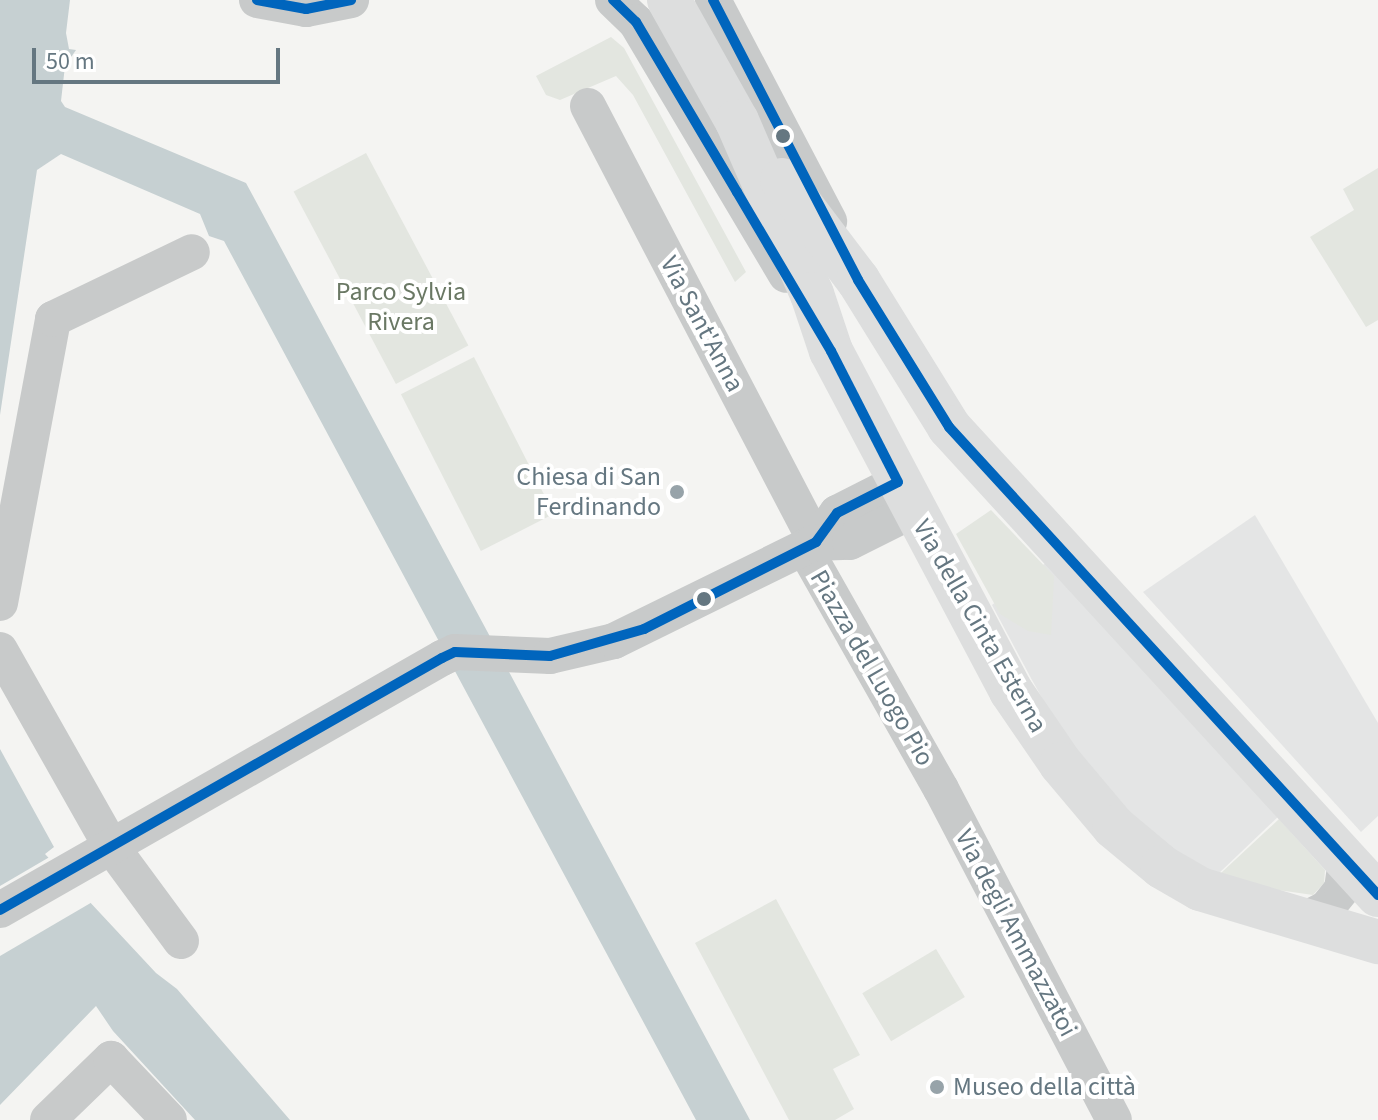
<!DOCTYPE html>
<meta charset="utf-8">
<style>
body{margin:0}
#map{position:relative;width:1378px;height:1120px;overflow:hidden;background:#f4f4f2;font-family:"Source Sans 3",sans-serif}
div>[style]{position:absolute}
.built>*{inset:0;background:#e4e5e5}
.green>*{inset:0;background:#e3e6e0;transform-origin:0 0}
.water>*{inset:0;background:#c6d0d2}
.pier>*{inset:0;background:#f4f4f2}
.minor>*{height:36px;margin:-18px;padding:0 18px;transform-origin:18px;border-radius:18px;background:#c8caca}
.major>*{height:44px;margin:-22px;padding:0 22px;transform-origin:22px;border-radius:22px;background:#dddede}
.bus-1>*{height:10px;margin:-5px;padding:0 5px;transform-origin:5px;border-radius:5px;background:#0065bd}
.dots>*{width:22px;height:22px;translate:-50% -50%;box-sizing:border-box;border:4px solid #fff;border-radius:50%}
span{translate:-50% -50%;white-space:nowrap;text-align:center;line-height:1.15;-webkit-text-stroke:8px #fff;paint-order:stroke}
.park-label{font-size:26px;color:#6a7864}
.street-label{font-size:26px;color:#657781}
.poi-label{font-size:26px;color:#657781}
.right{translate:-100% -50%;text-align:right}
.left{translate:0 -50%;text-align:left}
.scale{position:absolute;left:32px;top:48px;width:248px;height:36px;box-sizing:border-box;border:4px solid #657781;border-top:0;padding-left:10px;font-size:24px;line-height:28px;white-space:nowrap;color:#657781;-webkit-text-stroke:6px #fff;paint-order:stroke}
</style>
<div id="map">
<div class="built">
<div style="clip-path:polygon(1255px 515px,1378px 723px,1378px 816px,1361px 832px,1143px 592px)"></div>
<div style="clip-path:polygon(1048px 561px,1281px 814px,1217px 875px,1162px 844px,1079px 764px,1032px 680px,992px 605px)"></div>
</div>
<div class="green">
<div style="clip-path:polygon(611px 37px,624px 48px,746px 272px,735px 282px,633px 95px,616px 76px,560px 100px,546px 95px,536px 76px)"></div>
<div style="left:366px;top:153px;width:218px;height:82px;rotate:62deg"></div>
<div style="clip-path:polygon(1378px 168px,1378px 320px,1366px 327px,1310px 237px,1354px 210px,1343px 189px)"></div>
<div style="left:474px;top:357px;width:176px;height:82px;rotate:63deg"></div>
<div style="clip-path:polygon(991px 510px,1054px 576px,1051px 635px,1028px 631px,1000px 614px,956px 534px)"></div>
<div style="clip-path:polygon(1279px 819px,1325px 870px,1324px 883px,1313px 895px,1271px 889px,1221px 873px)"></div>
<div style="clip-path:polygon(776px 899px,860px 1055px,833px 1069px,854px 1109px,835px 1120px,789px 1120px,695px 943px)"></div>
<div style="left:936px;top:949px;width:56px;height:86px;rotate:59deg"></div>
</div>
<div class="water">
<div style="clip-path:polygon(0 0,70px 0,66px 33px,69px 49px,76px 50px,65px 66px,61px 101px,65px 107px,246px 183px,750px 1120px,696px 1120px,224px 241px,209px 236px,200px 214px,61px 154px,37px 170px,0 415px)"></div>
<div style="clip-path:polygon(0 749px,54px 847px,45px 854px,156px 973px,177px 989px,290px 1120px,195px 1120px,113px 1031px,96px 1006px,0 1105px)"></div>
</div>
<div class="pier">
<div style="clip-path:polygon(53px 855px,94px 901px,0 956px,0 886px)"></div>
</div>
<div class="minor">
<div style="left:257px;top:0;width:50px;rotate:10.4deg"></div>
<div style="left:306px;top:9px;width:46px;rotate:-11.3deg"></div>
<div style="left:613px;top:0;width:32px;rotate:44deg"></div>
<div style="left:636px;top:22px;width:294px;rotate:59.3deg"></div>
<div style="left:713px;top:0;width:250px;rotate:62.3deg"></div>
<div style="left:588px;top:106px;width:492px;rotate:62.4deg"></div>
<div style="left:816px;top:542px;width:36px;rotate:-54deg"></div>
<div style="left:837px;top:513px;width:68px;rotate:-26.9deg"></div>
<div style="left:804px;top:547px;width:278px;rotate:60.5deg"></div>
<div style="left:941px;top:789px;width:373px;rotate:62.4deg"></div>
<div style="left:0;top:603px;width:289px;rotate:-79.4deg"></div>
<div style="left:53px;top:319px;width:154px;rotate:-25.7deg"></div>
<div style="left:0;top:650px;width:225px;rotate:60.5deg"></div>
<div style="left:111px;top:846px;width:118px;rotate:53.6deg"></div>
<div style="left:0;top:910px;width:509px;rotate:-29.69deg"></div>
<div style="left:442px;top:658px;width:14px;rotate:-25deg"></div>
<div style="left:455px;top:652px;width:95px;rotate:2.4deg"></div>
<div style="left:550px;top:656px;width:66px;rotate:-13.2deg"></div>
<div style="left:614px;top:641px;width:222px;rotate:-26.2deg"></div>
<div style="left:813px;top:543px;width:37px;rotate:-2deg"></div>
<div style="left:850px;top:542px;width:72px;rotate:-26.6deg"></div>
<div style="left:1304px;top:920px;width:25px;rotate:-27deg"></div>
<div style="left:1326px;top:909px;width:26px;rotate:-51deg"></div>
<div style="left:1342px;top:889px;width:28px;rotate:-82deg"></div>
<div style="left:48px;top:1120px;width:88px;rotate:-44.1deg"></div>
<div style="left:111px;top:1059px;width:84px;rotate:46.4deg"></div>
</div>
<div class="major">
<div style="left:669px;top:0;width:139px;rotate:60.7deg"></div>
<div style="left:737px;top:121px;width:189px;rotate:66.6deg"></div>
<div style="left:812px;top:294px;width:60px;rotate:71.6deg"></div>
<div style="left:831px;top:351px;width:385px;rotate:62.1deg"></div>
<div style="left:1011px;top:691px;width:88px;rotate:55.6deg"></div>
<div style="left:1061px;top:764px;width:82px;rotate:49.9deg"></div>
<div style="left:1114px;top:827px;width:62px;rotate:39.8deg"></div>
<div style="left:1162px;top:867px;width:44px;rotate:30.1deg"></div>
<div style="left:1200px;top:889px;width:186px;rotate:16.6deg"></div>
<div style="left:782px;top:180px;width:126px;rotate:52.8deg"></div>
<div style="left:858px;top:280px;width:173px;rotate:58.2deg"></div>
<div style="left:949px;top:427px;width:635px;rotate:47.49deg"></div>
</div>
<div class="bus-1">
<div style="left:257px;top:0;width:50px;rotate:10.4deg"></div>
<div style="left:306px;top:9px;width:46px;rotate:-11.3deg"></div>
<div style="left:713px;top:0;width:315px;rotate:62.6deg"></div>
<div style="left:858px;top:280px;width:173px;rotate:58.2deg"></div>
<div style="left:949px;top:427px;width:635px;rotate:47.49deg"></div>
<div style="left:0;top:910px;width:509px;rotate:-29.69deg"></div>
<div style="left:442px;top:658px;width:14px;rotate:-25deg"></div>
<div style="left:455px;top:652px;width:95px;rotate:2.4deg"></div>
<div style="left:550px;top:656px;width:98px;rotate:-16deg"></div>
<div style="left:644px;top:629px;width:193px;rotate:-26.8deg"></div>
<div style="left:816px;top:542px;width:36px;rotate:-54deg"></div>
<div style="left:837px;top:513px;width:68px;rotate:-26.9deg"></div>
<div style="left:898px;top:482px;width:147px;rotate:-117.1deg"></div>
<div style="left:831px;top:351px;width:185px;rotate:-120.6deg"></div>
<div style="left:737px;top:192px;width:198px;rotate:-120.7deg"></div>
<div style="left:636px;top:22px;width:32px;rotate:-136deg"></div>
</div>
<div class="dots">
<div style="left:783px;top:136px;background:#657781"></div>
<div style="left:677px;top:492px;background:#97a3a9"></div>
<div style="left:704px;top:599px;background:#657781"></div>
<div style="left:937px;top:1087px;background:#97a3a9"></div>
</div>
<div class="park-label">
<span style="left:401px;top:307px">Parco Sylvia<br>Rivera</span>
</div>
<div class="street-label">
<span style="left:702px;top:324px;rotate:62deg">Via Sant'Anna</span>
<span style="left:980px;top:626px;rotate:60deg">Via della Cinta Esterna</span>
<span style="left:872px;top:668px;rotate:60deg">Piazza del Luogo Pio</span>
<span style="left:1016px;top:933px;rotate:62deg">Via degli Ammazzatoi</span>
</div>
<div class="poi-label">
<span class="right" style="left:661px;top:492px">Chiesa di San<br>Ferdinando</span>
<span class="left" style="left:953px;top:1087px">Museo della città</span>
</div>
<div class="scale">50 m</div>
</div>
